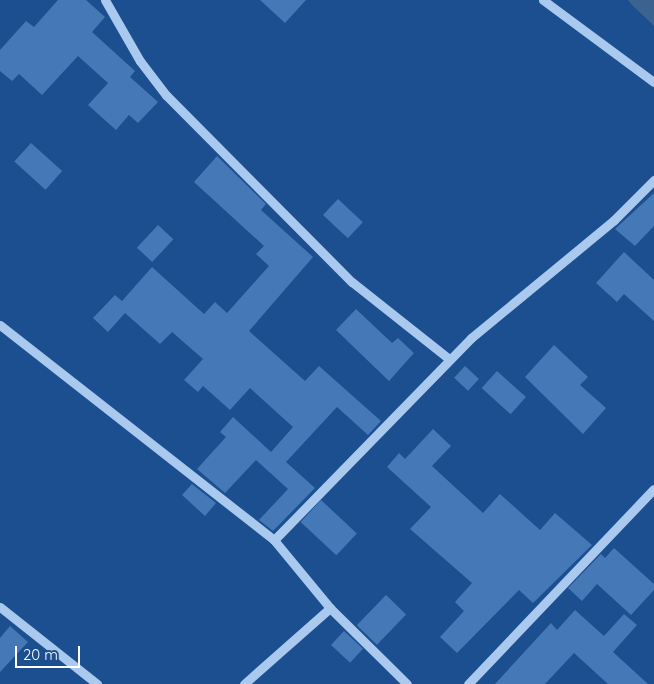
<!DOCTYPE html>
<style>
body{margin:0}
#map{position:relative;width:654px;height:684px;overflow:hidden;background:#1b4f8f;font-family:Quicksand,sans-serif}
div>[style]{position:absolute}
.water>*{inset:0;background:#3c6290}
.building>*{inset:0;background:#4478b7;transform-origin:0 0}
.minor>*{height:9px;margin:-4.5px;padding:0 4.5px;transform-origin:4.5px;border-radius:4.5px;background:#a9c9ee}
span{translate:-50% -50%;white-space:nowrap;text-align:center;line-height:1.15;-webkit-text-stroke:4px #1b4f8f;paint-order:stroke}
.scale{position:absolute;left:15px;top:646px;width:65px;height:22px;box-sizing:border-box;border:2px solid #fff;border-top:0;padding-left:6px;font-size:15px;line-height:18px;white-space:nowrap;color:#fff;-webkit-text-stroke:4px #1b4f8f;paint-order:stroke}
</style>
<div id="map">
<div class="water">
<div style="clip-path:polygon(628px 0,654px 0,654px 26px,633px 6px)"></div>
</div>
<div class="building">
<div style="clip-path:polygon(58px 0,86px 0,105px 17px,92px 32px,135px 71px,130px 77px,158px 102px,138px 123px,129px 115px,116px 130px,88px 105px,108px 83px,78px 56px,42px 95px,19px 74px,12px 81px,0 71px,0 50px,26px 21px,34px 27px)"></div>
<div style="clip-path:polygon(260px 0,306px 0,285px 23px)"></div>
<div style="left:31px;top:143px;width:42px;height:25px;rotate:42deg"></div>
<div style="clip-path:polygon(217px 156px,266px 204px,261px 210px,313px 257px,249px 331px,305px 381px,319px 366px,381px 421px,368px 435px,337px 407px,286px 462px,315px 488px,273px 531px,259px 520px,288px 489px,256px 460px,225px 493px,197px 469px,226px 437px,220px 432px,233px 417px,271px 452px,293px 427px,250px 388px,230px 410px,203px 386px,198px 392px,184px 380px,203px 359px,172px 332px,160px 344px,125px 313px,108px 332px,93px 318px,115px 295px,122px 301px,152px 267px,204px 314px,215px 302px,227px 313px,269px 266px,256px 254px,264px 246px,194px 182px)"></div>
<div style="clip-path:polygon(654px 193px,654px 226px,635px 246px,615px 229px)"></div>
<div style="left:338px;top:199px;width:34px;height:22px;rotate:43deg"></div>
<div style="left:158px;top:225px;width:21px;height:31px;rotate:43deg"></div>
<div style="clip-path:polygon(624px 252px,654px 280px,654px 321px,624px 294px,617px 302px,596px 283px)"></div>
<div style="clip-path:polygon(356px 309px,392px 343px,398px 338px,414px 353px,389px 381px,336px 330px)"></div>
<div style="clip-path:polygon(554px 345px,588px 377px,580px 385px,606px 408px,583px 434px,525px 377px)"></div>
<div style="left:465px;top:366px;width:19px;height:16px;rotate:43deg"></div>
<div style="left:497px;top:371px;width:39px;height:23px;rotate:42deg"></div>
<div style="clip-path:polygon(433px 429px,451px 446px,432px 466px,483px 513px,500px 494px,540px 530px,555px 513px,592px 545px,533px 603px,519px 590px,457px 653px,440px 637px,464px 611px,455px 602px,472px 583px,410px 529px,431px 507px,387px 467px,399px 453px,405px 459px)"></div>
<div style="clip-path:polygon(192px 484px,216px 503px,205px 516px,182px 495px)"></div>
<div style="left:321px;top:500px;width:49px;height:30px;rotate:43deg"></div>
<div style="clip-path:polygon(614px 548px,654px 584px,654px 590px,631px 615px,597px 584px,582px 601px,568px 588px,601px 554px,605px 558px)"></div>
<div style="left:386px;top:595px;width:28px;height:42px;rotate:44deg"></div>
<div style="clip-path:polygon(575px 610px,604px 636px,624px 614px,637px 625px,613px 652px,648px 684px,608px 684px,574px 653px,545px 684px,495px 684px,551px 623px,557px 630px)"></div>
<div style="clip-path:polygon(10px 626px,28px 642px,0 672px,0 638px)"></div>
<div style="left:344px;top:631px;width:26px;height:19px;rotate:43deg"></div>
</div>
<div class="minor">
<div style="left:105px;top:0;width:70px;rotate:60.2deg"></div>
<div style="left:140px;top:61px;width:43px;rotate:52.6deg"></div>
<div style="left:166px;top:95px;width:264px;rotate:45.2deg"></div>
<div style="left:352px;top:282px;width:124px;rotate:38.4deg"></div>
<div style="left:543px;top:0;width:138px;rotate:36.5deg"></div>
<div style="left:0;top:325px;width:348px;rotate:38.1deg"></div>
<div style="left:274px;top:540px;width:88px;rotate:50.5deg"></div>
<div style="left:330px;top:608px;width:108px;rotate:44.6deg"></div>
<div style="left:274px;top:540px;width:282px;rotate:-45.7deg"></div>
<div style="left:471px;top:338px;width:185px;rotate:-39.5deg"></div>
<div style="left:614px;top:220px;width:57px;rotate:-45deg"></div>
<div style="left:0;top:607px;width:124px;rotate:38.4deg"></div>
<div style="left:244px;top:684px;width:115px;rotate:-41.5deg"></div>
<div style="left:468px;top:684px;width:269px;rotate:-46.4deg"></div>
</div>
<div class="scale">20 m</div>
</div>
